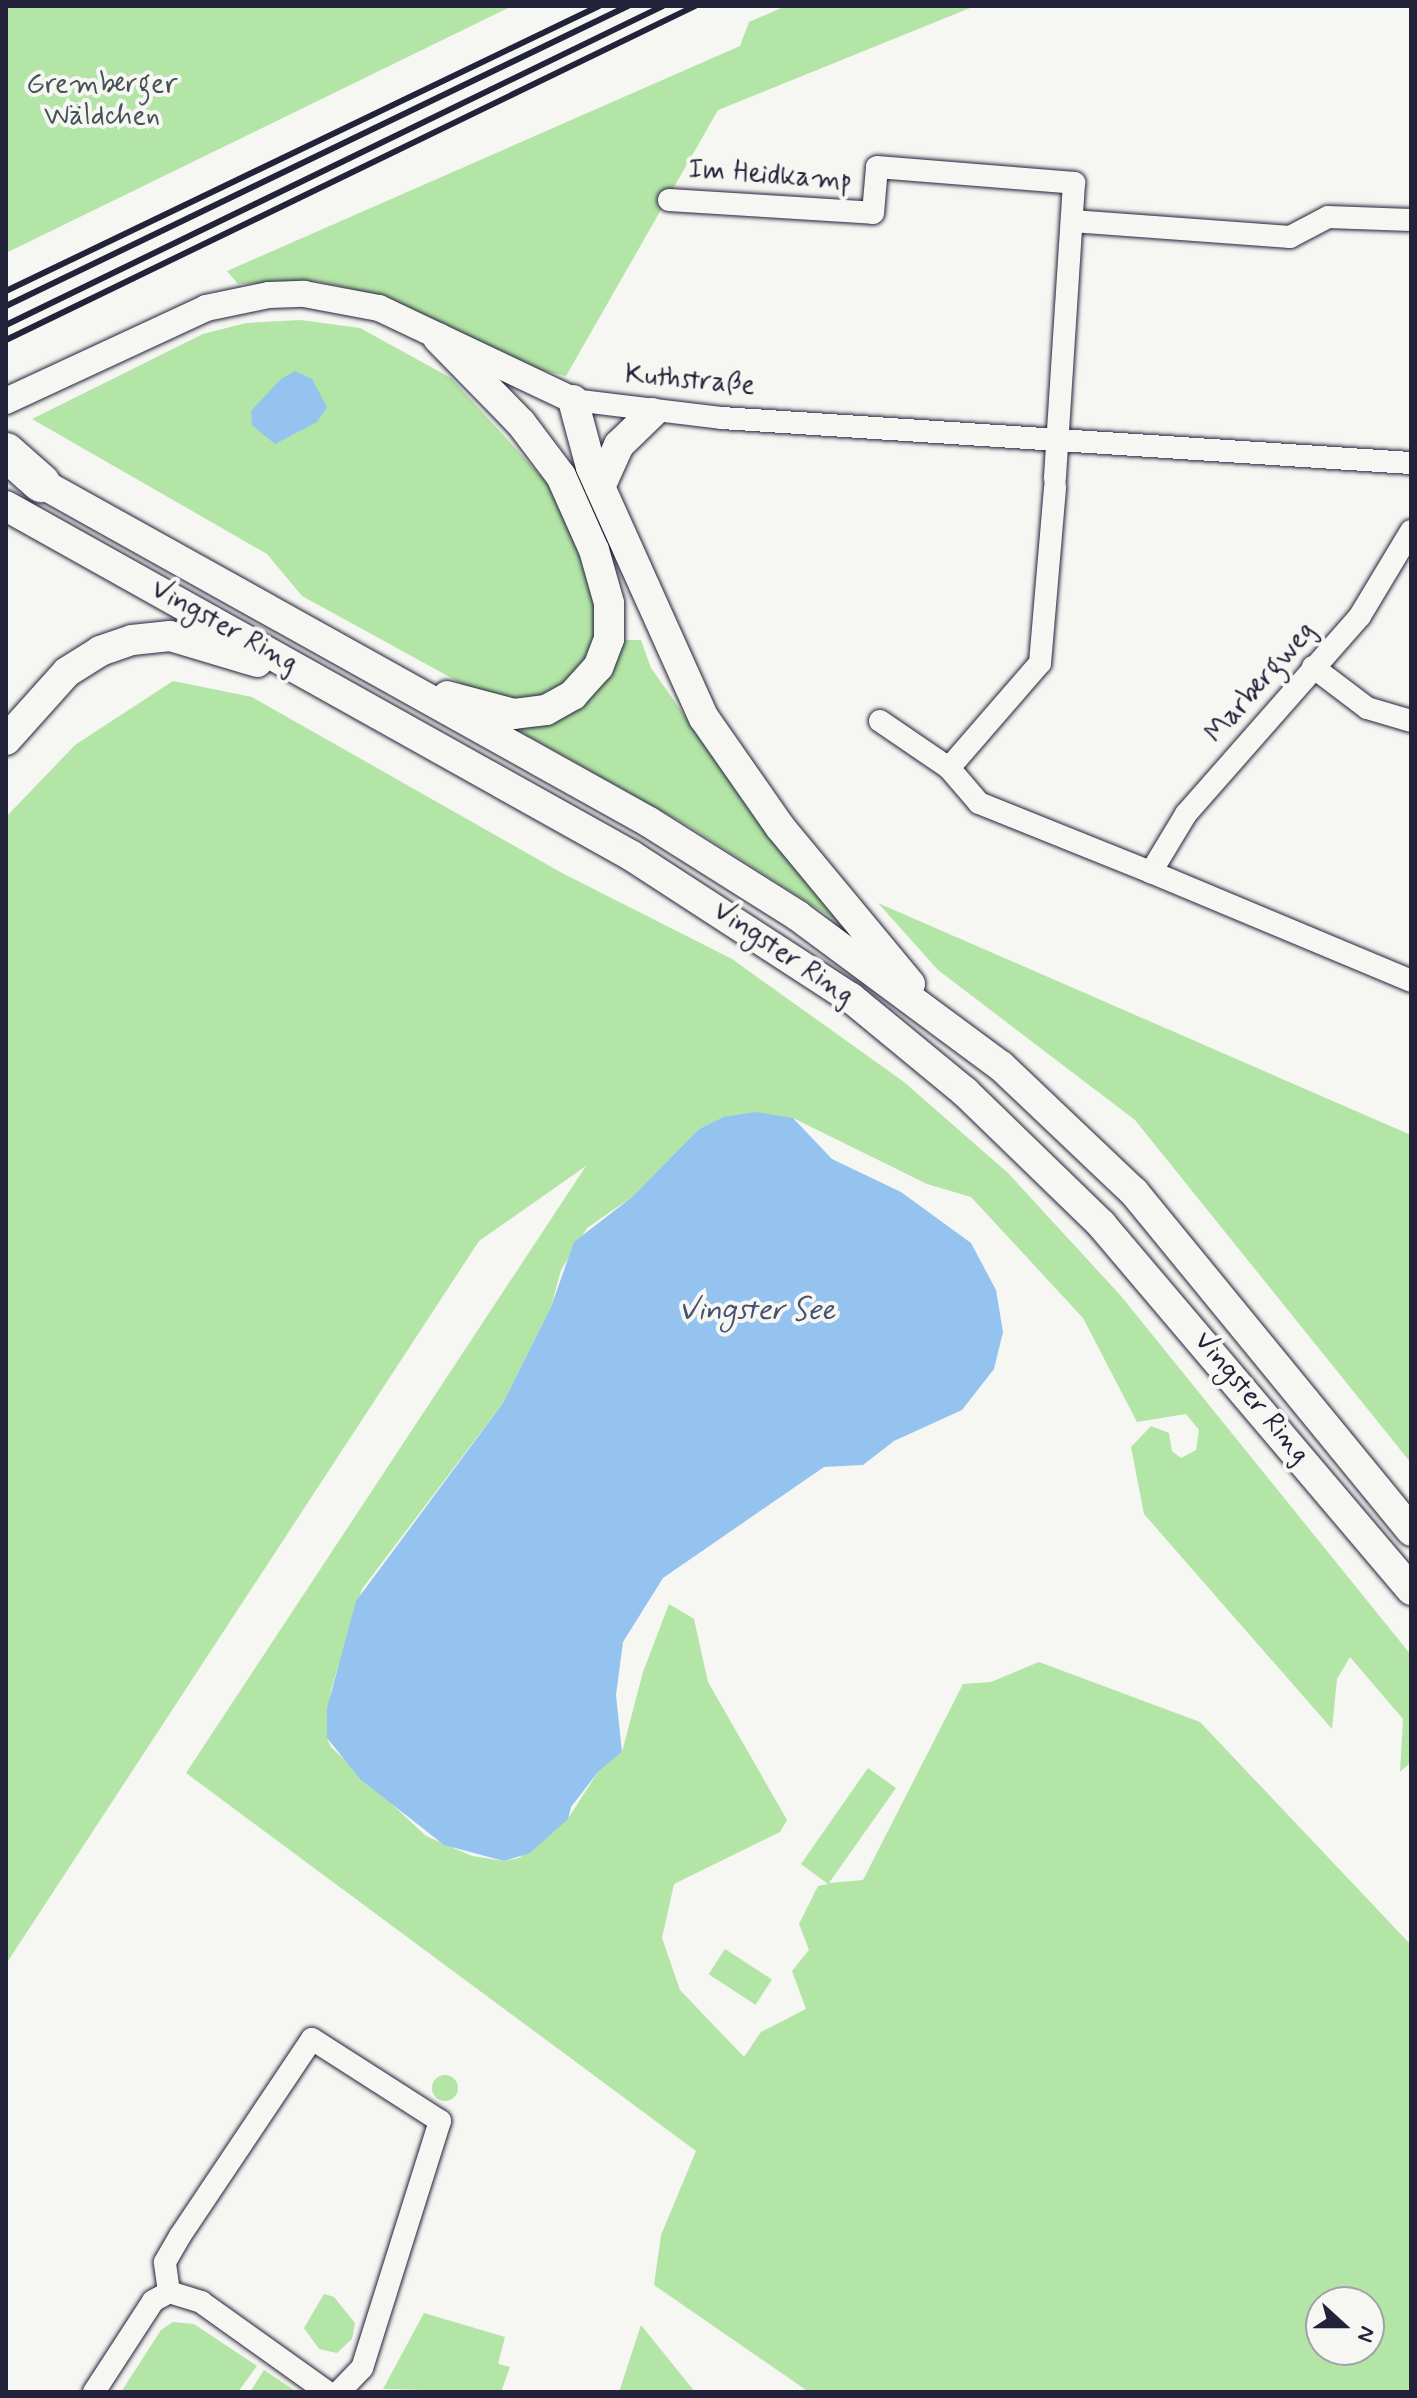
<!DOCTYPE html>
<meta charset="utf-8">
<style>
body{margin:0}
#map{position:relative;width:1417px;height:2398px;overflow:hidden;background:#f6f6f2;font-family:Mynerve,sans-serif}
div>[style]{position:absolute}
.green>*{inset:0;background:#b3e5a6;transform-origin:0 0}
.round{border-radius:50%}
.water>*{inset:0;background:#95c3f0}
.roads{filter:drop-shadow(0 0 2px #22223b) drop-shadow(0 0 2px #22223b)}
.minor>*{height:22px;margin:-11px;padding:0 11px;transform-origin:11px;border-radius:11px;background:#f6f6f2}
.tertiary>*{height:26px;margin:-13px;padding:0 13px;transform-origin:13px;border-radius:13px;background:#f6f6f2}
.secondary>*{height:30px;margin:-15px;padding:0 15px;transform-origin:15px;border-radius:15px;background:#f6f6f2}
.motorway>*{height:38px;margin:-19px;padding:0 19px;transform-origin:19px;border-radius:19px;background:#f6f6f2}
.rail>*{height:6px;margin:-3px;padding:0 3px;transform-origin:3px;border-radius:3px;background:#22223b}
span{translate:-50% -50%;white-space:nowrap;text-align:center;line-height:1.15;-webkit-text-stroke:8px #f6f6f2;paint-order:stroke}
.park-label{font-size:28px;color:#465356}
.street-label{font-size:28px;color:#22223b}
.water-label{font-size:30px;color:#445271;font-style:italic}
.frame{position:absolute;inset:0;border:8px solid #22223b;pointer-events:none}
.north{position:absolute;left:1305px;top:2286px;width:80px;height:80px;box-sizing:border-box;background:#f6f6f2;border:2px solid #a1a1a9;border-radius:50%;rotate:111deg;font-size:22px;font-weight:700;line-height:32px;text-align:center;color:#22223b}
.north::after{content:'';display:block;margin:auto;width:28px;height:36px;background:#22223b;clip-path:polygon(50% 0,100% 100%,50% 72%,0 100%)}
</style>
<div id="map">
<div class="green">
<div style="clip-path:polygon(6px 6px,512px 6px,6px 253px)"></div>
<div style="clip-path:polygon(786px 6px,975px 6px,718px 110px,566px 376px,516px 364px,388px 297px,315px 281px,238px 284px,227px 271px,740px 46px,749px 22px)"></div>
<div style="clip-path:polygon(301px 320px,360px 328px,451px 378px,550px 486px,587px 565px,599px 609px,597px 642px,567px 688px,516px 701px,477px 692px,302px 596px,267px 554px,32px 419px,203px 334px,246px 323px)"></div>
<div style="clip-path:polygon(621px 640px,641px 640px,651px 668px,770px 837px,845px 926px,690px 827px,521px 732px,525px 723px)"></div>
<div style="clip-path:polygon(evenodd,173px 681px,252px 697px,562px 873px,732px 959px,904px 1082px,1008px 1173px,1121px 1296px,1411px 1655px,1411px 1762px,1400px 1772px,1403px 1719px,1350px 1657px,1337px 1679px,1332px 1729px,1144px 1514px,1131px 1447px,1151px 1426px,1169px 1433px,1172px 1451px,1181px 1458px,1196px 1450px,1199px 1430px,1186px 1414px,1137px 1422px,1083px 1318px,971px 1197px,927px 1184px,793px 1118px,723px 1117px,699px 1129px,632px 1197px,587px 1228px,561px 1270px,551px 1307px,503px 1403px,362px 1589px,331px 1690px,327px 1738px,331px 1747px,426px 1836px,472px 1856px,504px 1861px,519px 1858px,569px 1817px,598px 1772px,622px 1752px,643px 1672px,669px 1604px,694px 1619px,708px 1682px,787px 1820px,780px 1832px,674px 1884px,662px 1938px,680px 1990px,744px 2057px,761px 2032px,806px 2009px,792px 1971px,809px 1950px,799px 1924px,818px 1886px,828px 1884px,801px 1864px,868px 1768px,896px 1788px,829px 1883px,863px 1880px,963px 1684px,991px 1682px,1039px 1662px,1200px 1722px,1411px 1945px,1411px 2392px,809px 2392px,654px 2285px,661px 2235px,696px 2151px,186px 1773px,586px 1166px,479px 1241px,6px 1964px,6px 817px,75px 745px,173px 681px,1321px 2302px,1369px 2302px,1369px 2350px,1321px 2350px,1321px 2302px)"></div>
<div style="clip-path:polygon(878px 903px,1411px 1135px,1411px 1463px,1135px 1120px,938px 970px)"></div>
<div style="left:725px;top:1949px;width:56px;height:30px;rotate:33deg"></div>
<div class="round" style="left:432px;top:2075px;width:26px;height:26px"></div>
<div style="clip-path:polygon(324px 2294px,334px 2297px,355px 2323px,352px 2339px,337px 2353px,319px 2349px,304px 2328px)"></div>
<div style="clip-path:polygon(424px 2313px,505px 2337px,498px 2364px,510px 2367px,501px 2392px,383px 2389px)"></div>
<div style="clip-path:polygon(173px 2322px,194px 2324px,257px 2366px,238px 2392px,121px 2392px,161px 2330px)"></div>
<div style="clip-path:polygon(641px 2325px,695px 2392px,696px 2392px,619px 2392px)"></div>
<div style="clip-path:polygon(264px 2370px,297px 2392px,250px 2392px)"></div>
</div>
<div class="water">
<div style="clip-path:polygon(295px 371px,312px 379px,327px 407px,317px 422px,275px 444px,252px 425px,251px 411px,281px 379px)"></div>
<div style="clip-path:polygon(756px 1112px,793px 1118px,832px 1159px,901px 1192px,971px 1243px,996px 1290px,1003px 1332px,994px 1369px,962px 1410px,894px 1441px,863px 1465px,824px 1467px,663px 1578px,623px 1642px,616px 1695px,622px 1752px,598px 1772px,571px 1807px,568px 1819px,530px 1853px,504px 1861px,444px 1845px,360px 1779px,327px 1738px,327px 1708px,356px 1601px,503px 1403px,551px 1307px,574px 1242px,632px 1197px,699px 1129px,723px 1117px)"></div>
</div>
<div class="roads">
<div class="minor">
<div style="left:669px;top:200px;width:204px;rotate:3.6deg"></div>
<div style="left:873px;top:213px;width:46px;rotate:-85deg"></div>
<div style="left:877px;top:167px;width:198px;rotate:4.6deg"></div>
<div style="left:1074px;top:183px;width:296px;rotate:93.7deg"></div>
<div style="left:1072px;top:221px;width:219px;rotate:4.2deg"></div>
<div style="left:1290px;top:237px;width:43px;rotate:-27.8deg"></div>
<div style="left:1328px;top:217px;width:83px;rotate:2.1deg"></div>
<div style="left:573px;top:400px;width:150px;rotate:6.9deg"></div>
<div style="left:722px;top:418px;width:690px;rotate:3.74deg"></div>
<div style="left:1411px;top:531px;width:99px;rotate:121deg"></div>
<div style="left:1360px;top:616px;width:264px;rotate:131.3deg"></div>
<div style="left:1186px;top:814px;width:68px;rotate:121.1deg"></div>
<div style="left:1151px;top:872px;width:282px;rotate:22.7deg"></div>
<div style="left:1313px;top:667px;width:68px;rotate:37.2deg"></div>
<div style="left:1367px;top:708px;width:46px;rotate:16.5deg"></div>
<div style="left:880px;top:721px;width:83px;rotate:34.3deg"></div>
<div style="left:949px;top:768px;width:46px;rotate:49.4deg"></div>
<div style="left:979px;top:803px;width:185px;rotate:21.9deg"></div>
<div style="left:949px;top:768px;width:139px;rotate:-49.1deg"></div>
<div style="left:1040px;top:663px;width:177px;rotate:-85.1deg"></div>
<div style="left:169px;top:2292px;width:30px;rotate:-98deg"></div>
<div style="left:165px;top:2262px;width:30px;rotate:-60deg"></div>
<div style="left:180px;top:2236px;width:237px;rotate:-56.2deg"></div>
<div style="left:312px;top:2039px;width:152px;rotate:32.6deg"></div>
<div style="left:440px;top:2121px;width:259px;rotate:107.5deg"></div>
<div style="left:362px;top:2368px;width:33px;rotate:134deg"></div>
<div style="left:94px;top:2392px;width:108px;rotate:-57deg"></div>
<div style="left:153px;top:2301px;width:18px;rotate:-29deg"></div>
<div style="left:169px;top:2292px;width:34px;rotate:17deg"></div>
<div style="left:201px;top:2302px;width:155px;rotate:35.5deg"></div>
</div>
<div class="tertiary">
<div style="left:6px;top:401px;width:221px;rotate:-24.9deg"></div>
<div style="left:206px;top:308px;width:64px;rotate:-11.7deg"></div>
<div style="left:269px;top:295px;width:35px;rotate:-2deg"></div>
<div style="left:304px;top:294px;width:76px;rotate:10.6deg"></div>
<div style="left:379px;top:308px;width:215px;rotate:25.4deg"></div>
</div>
<div class="secondary">
<div style="left:438px;top:338px;width:119px;rotate:45.7deg"></div>
<div style="left:521px;top:423px;width:66px;rotate:53deg"></div>
<div style="left:561px;top:476px;width:81px;rotate:66deg"></div>
<div style="left:594px;top:550px;width:55px;rotate:74.2deg"></div>
<div style="left:609px;top:603px;width:36px;rotate:90deg"></div>
<div style="left:609px;top:639px;width:30px;rotate:111deg"></div>
<div style="left:598px;top:667px;width:38px;rotate:132deg"></div>
<div style="left:573px;top:695px;width:31px;rotate:151deg"></div>
<div style="left:546px;top:710px;width:32px;rotate:173deg"></div>
<div style="left:514px;top:714px;width:69px;rotate:-165deg"></div>
<div style="left:573px;top:400px;width:69px;rotate:75deg"></div>
<div style="left:591px;top:467px;width:275px;rotate:65.8deg"></div>
<div style="left:704px;top:718px;width:133px;rotate:55.1deg"></div>
<div style="left:780px;top:827px;width:204px;rotate:50.4deg"></div>
<div style="left:41px;top:483px;width:696px;rotate:29.14deg"></div>
<div style="left:649px;top:822px;width:176px;rotate:32.2deg"></div>
<div style="left:798px;top:916px;width:252px;rotate:36.5deg"></div>
<div style="left:1001px;top:1066px;width:183px;rotate:43.5deg"></div>
<div style="left:1134px;top:1192px;width:438px;rotate:50.7deg"></div>
<div style="left:600px;top:487px;width:46px;rotate:-65.7deg"></div>
<div style="left:619px;top:445px;width:46px;rotate:-44.1deg"></div>
<div style="left:6px;top:506px;width:717px;rotate:29.21deg"></div>
<div style="left:632px;top:856px;width:261px;rotate:33deg"></div>
<div style="left:851px;top:998px;width:148px;rotate:39.5deg"></div>
<div style="left:965px;top:1092px;width:190px;rotate:44.1deg"></div>
<div style="left:1101px;top:1224px;width:480px;rotate:49.7deg"></div>
<div style="left:6px;top:740px;width:91px;rotate:-48.1deg"></div>
<div style="left:67px;top:672px;width:39px;rotate:-32deg"></div>
<div style="left:100px;top:651px;width:34px;rotate:-19deg"></div>
<div style="left:132px;top:640px;width:38px;rotate:-6deg"></div>
<div style="left:170px;top:636px;width:91px;rotate:16.6deg"></div>
</div>
<div class="motorway">
<div style="left:6px;top:452px;width:47px;rotate:41.5deg"></div>
</div>
</div>
<div class="rail">
<div style="left:6px;top:291px;width:658px;rotate:-25.67deg"></div>
<div style="left:6px;top:306px;width:691px;rotate:-25.75deg"></div>
<div style="left:6px;top:325px;width:730px;rotate:-25.9deg"></div>
<div style="left:6px;top:340px;width:766px;rotate:-25.86deg"></div>
</div>
<div class="park-label">
<span style="left:102px;top:101px">Gremberger<br>Wäldchen</span>
</div>
<div class="street-label">
<span style="left:770px;top:176px;rotate:4deg">Im Heidkamp</span>
<span style="left:690px;top:381px;rotate:5deg">Kuthstraße</span>
<span style="left:224px;top:627px;rotate:29deg">Vingster Ring</span>
<span style="left:1261px;top:683px;rotate:-49deg">Marbergweg</span>
<span style="left:783px;top:954px;rotate:34deg">Vingster Ring</span>
<span style="left:1251px;top:1398px;rotate:50deg">Vingster Ring</span>
</div>
<div class="water-label">
<span style="left:757px;top:1311px">Vingster See</span>
</div>
<div class="frame"></div>
<div class="north">N</div>
</div>
